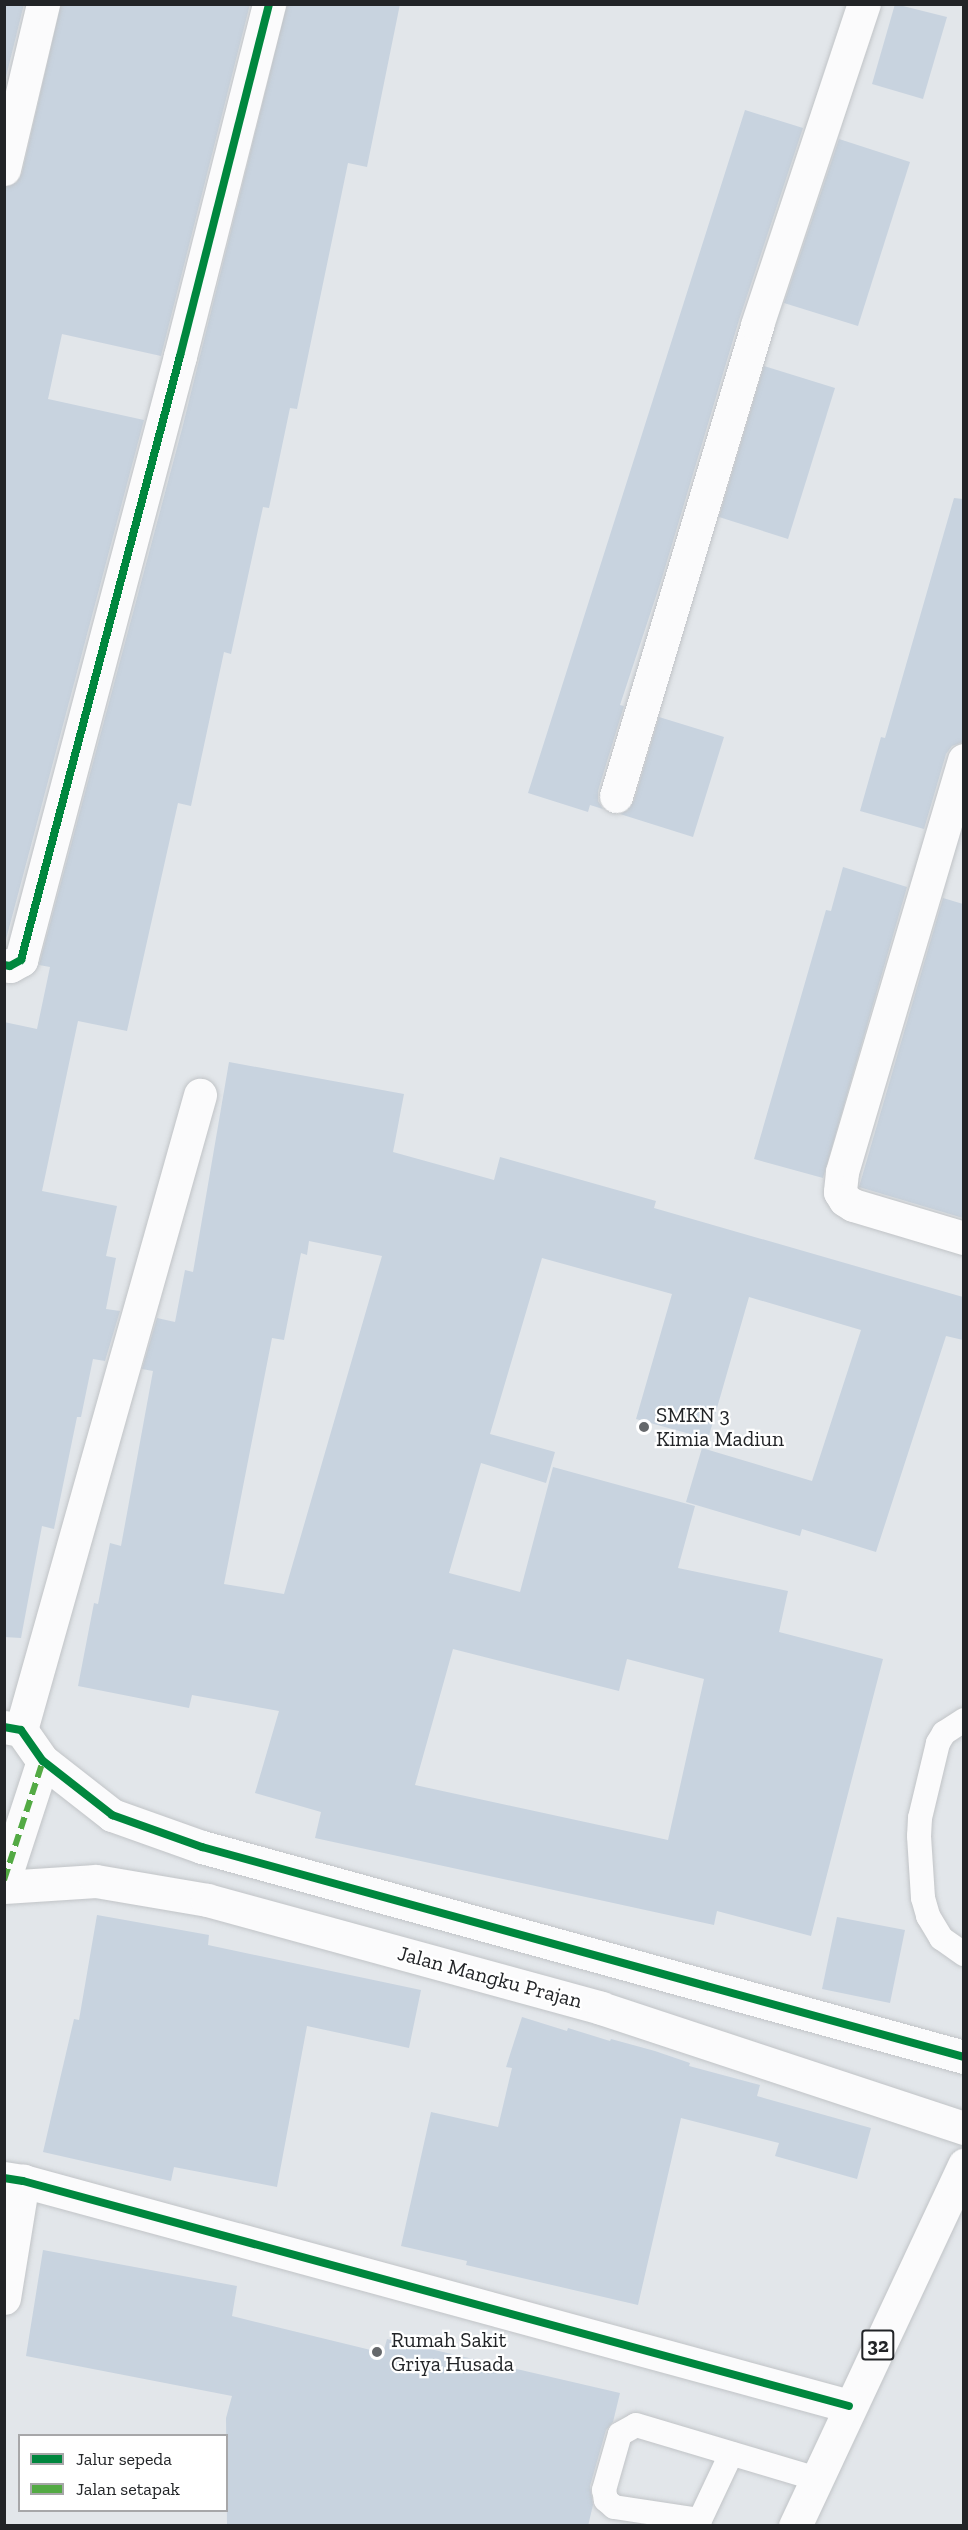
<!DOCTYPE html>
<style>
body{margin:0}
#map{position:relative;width:968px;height:2530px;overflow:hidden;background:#e2e6ea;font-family:"Zilla Slab",serif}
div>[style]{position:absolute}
.building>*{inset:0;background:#c8d3df}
.roads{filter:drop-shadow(0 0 2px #c1c4c7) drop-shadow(0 0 2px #c1c4c7)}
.lane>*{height:24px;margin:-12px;padding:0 12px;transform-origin:12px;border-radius:12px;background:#fbfbfc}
.street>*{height:33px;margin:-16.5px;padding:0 16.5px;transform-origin:16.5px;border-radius:16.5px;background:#fbfbfc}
.highway>*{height:33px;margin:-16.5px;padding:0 16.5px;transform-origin:16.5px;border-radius:16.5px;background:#fbfbfc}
.quiet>*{height:6px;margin-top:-3px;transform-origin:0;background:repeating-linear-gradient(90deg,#53aa44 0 12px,transparent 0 18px)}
.cycleway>*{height:8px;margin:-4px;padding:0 4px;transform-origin:4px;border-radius:4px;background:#00873e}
.dots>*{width:16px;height:16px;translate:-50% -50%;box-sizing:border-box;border:3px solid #fff;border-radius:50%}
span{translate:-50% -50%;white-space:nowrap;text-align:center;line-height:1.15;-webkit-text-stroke:4.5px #fff;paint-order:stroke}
.shield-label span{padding:2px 4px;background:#fff;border:2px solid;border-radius:4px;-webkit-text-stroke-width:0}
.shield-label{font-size:20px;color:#222427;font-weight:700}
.poi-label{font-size:21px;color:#222427}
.left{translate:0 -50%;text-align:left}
.street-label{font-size:21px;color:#222427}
.frame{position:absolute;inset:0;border:6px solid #222427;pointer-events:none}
.legend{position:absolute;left:18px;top:2434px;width:210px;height:78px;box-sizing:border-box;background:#fff;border:2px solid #a7a7a9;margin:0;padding:8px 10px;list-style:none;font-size:18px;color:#222427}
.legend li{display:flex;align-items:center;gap:12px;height:30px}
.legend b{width:30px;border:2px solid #a7a7a9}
</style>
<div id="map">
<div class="building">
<i style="clip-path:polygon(4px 4px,24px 4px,4px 85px)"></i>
<i style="clip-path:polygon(61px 4px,250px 4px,161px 356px,62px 334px,48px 399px,144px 420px,4px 947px,4px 187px,17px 182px,22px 173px)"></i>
<i style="clip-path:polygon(287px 4px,400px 4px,367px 167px,348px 163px,297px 409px,290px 408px,269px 508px,263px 507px,231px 654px,224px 652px,191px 806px,178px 803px,127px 1031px,78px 1021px,42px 1191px,117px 1206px,106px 1256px,116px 1258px,106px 1309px,120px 1311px,105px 1361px,93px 1359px,81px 1417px,77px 1417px,54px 1529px,42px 1526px,21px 1638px,4px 1637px,4px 1022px,37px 1029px,50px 967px,39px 965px,182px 429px)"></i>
<i style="clip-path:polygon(895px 4px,947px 17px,923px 99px,872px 84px)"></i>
<i style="clip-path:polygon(745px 110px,803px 128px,739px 320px,662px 578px,620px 705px,624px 706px,598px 791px,598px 801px,603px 809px,590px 805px,588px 812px,528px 793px)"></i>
<i style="clip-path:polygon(839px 139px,910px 162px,858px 326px,784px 303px)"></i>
<i style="clip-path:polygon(764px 366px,835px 388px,788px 539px,719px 517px)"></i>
<i style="clip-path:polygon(954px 498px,963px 499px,963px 742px,952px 746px,946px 754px,924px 829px,860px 811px,881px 737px,885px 738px)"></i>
<i style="clip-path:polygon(659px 717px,724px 737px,693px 837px,620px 814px,628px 810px,634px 801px)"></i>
<i style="clip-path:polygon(843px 867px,907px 887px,823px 1178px,754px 1159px,826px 910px,831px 911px)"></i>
<i style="clip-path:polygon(943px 898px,963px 904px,963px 1218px,859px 1187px)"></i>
<i style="clip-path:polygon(evenodd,229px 1062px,404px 1094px,393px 1152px,494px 1180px,500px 1157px,656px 1201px,654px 1208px,963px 1297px,963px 1340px,946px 1336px,876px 1552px,802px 1529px,800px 1536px,686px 1502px,702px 1448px,812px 1481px,861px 1330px,749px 1297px,708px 1439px,636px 1419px,672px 1294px,542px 1258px,490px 1434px,555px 1452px,546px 1483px,481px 1463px,449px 1573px,520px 1592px,553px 1467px,695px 1506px,678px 1568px,788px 1591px,779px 1632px,883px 1659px,811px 1936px,717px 1911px,714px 1925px,315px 1838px,321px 1812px,255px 1793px,279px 1711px,192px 1695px,189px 1708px,78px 1686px,94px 1603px,98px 1604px,110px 1543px,121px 1546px,153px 1371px,142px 1369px,157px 1318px,175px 1322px,185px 1270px,193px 1272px,229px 1062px,309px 1241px,382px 1256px,284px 1594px,224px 1584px,272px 1338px,284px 1340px,301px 1253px,307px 1255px,309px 1241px,229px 1062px,453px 1649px,619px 1691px,627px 1659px,704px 1679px,668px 1840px,415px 1785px,453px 1649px)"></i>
<i style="clip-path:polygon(97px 1915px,209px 1935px,208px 1945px,421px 1990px,409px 2048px,307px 2026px,277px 2187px,174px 2167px,171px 2181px,43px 2152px,74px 2019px,79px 2020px)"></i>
<i style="clip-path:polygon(837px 1917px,905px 1930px,890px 2003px,822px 1989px)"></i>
<i style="clip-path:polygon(522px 2017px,567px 2031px,568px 2028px,610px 2041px,611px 2039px,655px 2051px,690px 2063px,689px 2066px,760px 2085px,757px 2096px,871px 2128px,857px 2179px,775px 2156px,779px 2143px,681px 2118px,638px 2305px,466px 2265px,467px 2261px,401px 2246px,431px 2112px,498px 2127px,512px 2068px,506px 2067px)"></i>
<i style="clip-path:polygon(43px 2250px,237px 2286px,232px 2316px,383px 2353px,387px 2339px,620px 2393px,613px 2422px,606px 2430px,590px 2486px,593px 2505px,588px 2526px,227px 2526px,226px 2418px,232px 2396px,26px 2356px)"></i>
</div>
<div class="roads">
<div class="lane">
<i style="left:964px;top:1720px;width:24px;rotate:147deg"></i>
<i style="left:944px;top:1733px;width:12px;rotate:121deg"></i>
<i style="left:938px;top:1743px;width:77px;rotate:103.5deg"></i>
<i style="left:920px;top:1818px;width:18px;rotate:93deg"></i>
<i style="left:919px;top:1836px;width:62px;rotate:86.3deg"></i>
<i style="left:923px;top:1898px;width:19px;rotate:74deg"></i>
<i style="left:928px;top:1916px;width:26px;rotate:59deg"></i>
<i style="left:941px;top:1938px;width:28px;rotate:35deg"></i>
<i style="left:700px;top:2520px;width:87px;rotate:-171.4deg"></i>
<i style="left:614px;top:2507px;width:11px;rotate:-139deg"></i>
<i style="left:606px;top:2500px;width:10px;rotate:-101deg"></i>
<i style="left:604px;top:2490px;width:58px;rotate:-74.1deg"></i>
<i style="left:620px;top:2434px;width:18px;rotate:-29deg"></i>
<i style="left:636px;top:2425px;width:189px;rotate:16.6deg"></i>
<i style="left:697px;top:2526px;width:80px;rotate:-64.7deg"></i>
</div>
<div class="street">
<i style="left:4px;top:169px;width:170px;rotate:-76.7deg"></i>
<i style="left:964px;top:760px;width:430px;rotate:106.5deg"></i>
<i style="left:842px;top:1172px;width:20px;rotate:96deg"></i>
<i style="left:840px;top:1192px;width:9px;rotate:58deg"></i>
<i style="left:845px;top:1200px;width:9px;rotate:32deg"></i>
<i style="left:853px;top:1205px;width:116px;rotate:16.6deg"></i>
<i style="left:616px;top:796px;width:492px;rotate:-73.3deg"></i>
<i style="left:757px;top:325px;width:338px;rotate:-71.6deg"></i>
<i style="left:4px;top:965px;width:6px;rotate:9deg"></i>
<i style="left:10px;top:966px;width:13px;rotate:-29deg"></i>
<i style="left:21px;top:960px;width:625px;rotate:-75.25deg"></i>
<i style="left:180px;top:356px;width:363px;rotate:-75.8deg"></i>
<i style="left:4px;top:1727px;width:17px;rotate:10deg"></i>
<i style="left:21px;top:1730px;width:38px;rotate:55deg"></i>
<i style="left:43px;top:1761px;width:88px;rotate:38deg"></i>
<i style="left:112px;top:1815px;width:96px;rotate:19.6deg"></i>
<i style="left:202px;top:1847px;width:790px;rotate:15.41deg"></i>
<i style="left:21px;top:1730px;width:660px;rotate:-74.26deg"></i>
<i style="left:4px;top:1880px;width:125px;rotate:-71.9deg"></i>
<i style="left:4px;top:1887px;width:92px;rotate:-3.7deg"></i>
<i style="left:96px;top:1881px;width:113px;rotate:9.7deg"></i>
<i style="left:207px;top:1900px;width:409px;rotate:15.3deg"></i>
<i style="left:601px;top:2008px;width:382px;rotate:18.3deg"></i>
<i style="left:4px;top:2178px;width:19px;rotate:9deg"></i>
<i style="left:23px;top:2181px;width:856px;rotate:15.24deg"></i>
<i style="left:4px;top:2298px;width:119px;rotate:-80.8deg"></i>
</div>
<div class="highway">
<i style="left:795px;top:2526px;width:399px;rotate:-64.9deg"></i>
</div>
</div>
<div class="quiet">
<i style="left:4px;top:1880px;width:125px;rotate:-71.9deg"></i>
</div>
<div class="cycleway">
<i style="left:4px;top:965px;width:6px;rotate:9deg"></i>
<i style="left:10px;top:966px;width:13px;rotate:-29deg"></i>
<i style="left:21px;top:960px;width:625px;rotate:-75.25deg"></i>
<i style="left:180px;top:356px;width:363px;rotate:-75.8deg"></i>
<i style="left:4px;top:1727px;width:17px;rotate:10deg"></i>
<i style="left:21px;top:1730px;width:38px;rotate:55deg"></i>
<i style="left:43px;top:1761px;width:88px;rotate:38deg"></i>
<i style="left:112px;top:1815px;width:96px;rotate:19.6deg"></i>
<i style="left:202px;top:1847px;width:790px;rotate:15.41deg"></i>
<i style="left:4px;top:2178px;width:19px;rotate:9deg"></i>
<i style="left:23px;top:2181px;width:856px;rotate:15.24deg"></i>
</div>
<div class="dots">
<i style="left:644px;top:1427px;background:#65686b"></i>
<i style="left:377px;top:2352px;background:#65686b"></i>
</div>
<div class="shield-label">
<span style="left:878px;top:2345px">32</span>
</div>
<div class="poi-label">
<span class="left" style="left:656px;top:1427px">SMKN 3<br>Kimia Madiun</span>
<span class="left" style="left:391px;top:2352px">Rumah Sakit<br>Griya Husada</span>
</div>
<div class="street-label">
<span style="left:490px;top:1977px;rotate:15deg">Jalan Mangku Prajan</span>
</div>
<div class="frame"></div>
<ul class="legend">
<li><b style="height:8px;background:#00873e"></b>Jalur sepeda</li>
<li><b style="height:8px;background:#53aa44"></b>Jalan setapak</li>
</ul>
</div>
